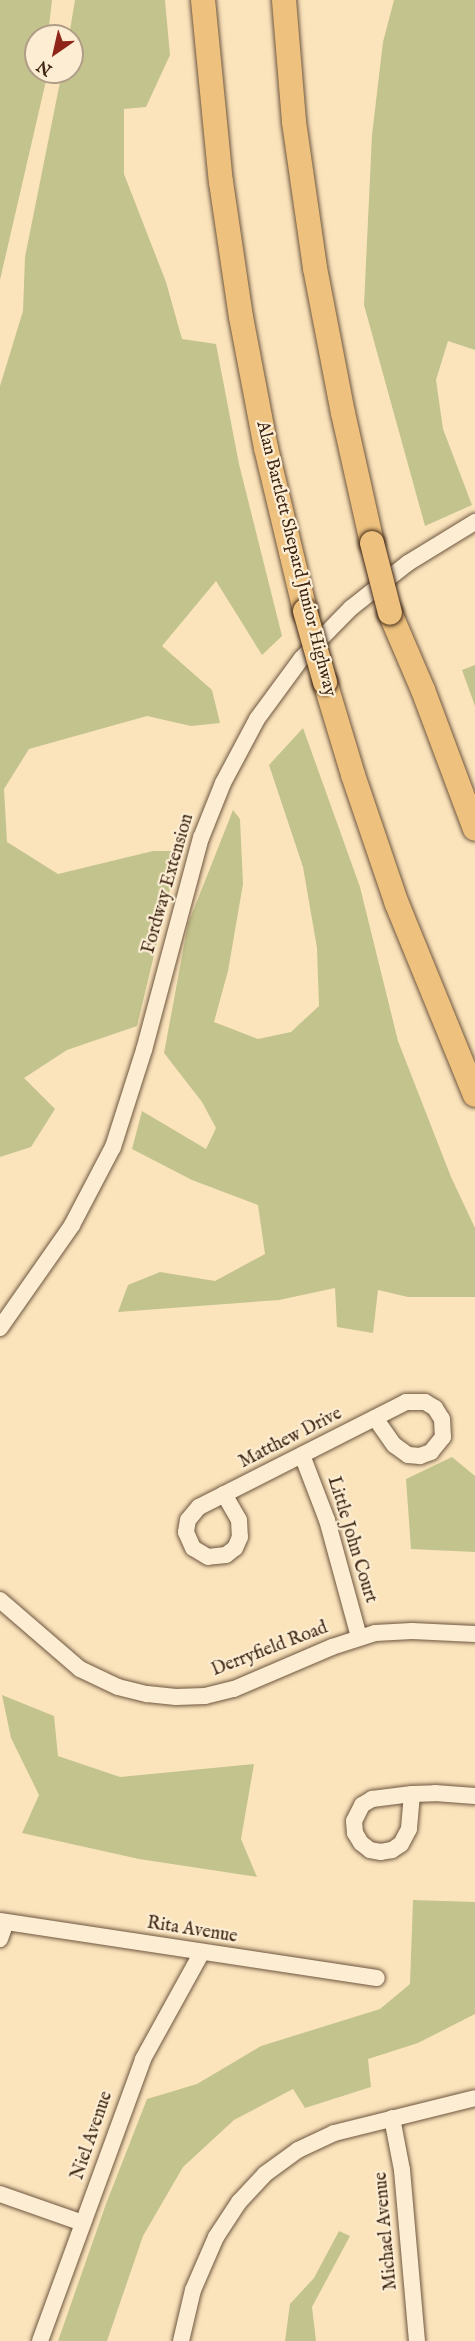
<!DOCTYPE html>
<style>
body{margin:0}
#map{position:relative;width:475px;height:2341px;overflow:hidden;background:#fbe4bc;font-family:"IM FELL English",serif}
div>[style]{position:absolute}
.green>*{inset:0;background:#c3c38d}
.roads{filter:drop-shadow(0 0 2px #6e563f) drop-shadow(0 0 2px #6e563f)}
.minor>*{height:16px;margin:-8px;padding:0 8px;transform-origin:8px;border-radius:8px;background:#fcedd3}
.highway>*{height:24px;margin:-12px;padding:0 12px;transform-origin:12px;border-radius:12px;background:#eec27e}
.bridges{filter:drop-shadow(0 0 2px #3f2615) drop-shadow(0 0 2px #3f2615)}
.highway-bridge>*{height:24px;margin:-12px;padding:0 12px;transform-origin:12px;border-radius:12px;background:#eec27e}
span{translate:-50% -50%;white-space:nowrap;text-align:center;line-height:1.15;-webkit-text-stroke:4.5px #fcedd3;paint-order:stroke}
.street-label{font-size:18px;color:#3f2615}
.north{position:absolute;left:24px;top:24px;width:60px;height:60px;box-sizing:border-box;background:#fcedd3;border:2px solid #b09d87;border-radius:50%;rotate:214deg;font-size:16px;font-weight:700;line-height:24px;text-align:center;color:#3f2615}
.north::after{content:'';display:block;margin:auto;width:21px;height:27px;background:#8f2418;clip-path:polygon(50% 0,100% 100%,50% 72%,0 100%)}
</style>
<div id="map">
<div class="green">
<i style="clip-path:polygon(0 0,52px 0,49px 26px,55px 33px,54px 36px,36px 36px,36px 72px,48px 72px,0 280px)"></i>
<i style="clip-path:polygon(75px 0,165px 0,170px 55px,146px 107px,124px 109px,124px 174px,166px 282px,182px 339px,216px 344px,239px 464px,282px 636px,262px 655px,216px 581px,162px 646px,212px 690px,220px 723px,191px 726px,147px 716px,29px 749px,4px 789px,7px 842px,58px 874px,153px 851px,179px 851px,137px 1026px,67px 1050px,24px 1078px,55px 1109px,31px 1147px,0 1157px,0 386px,23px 311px,25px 257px,62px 72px,72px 72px,72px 36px,69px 36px)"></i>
<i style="clip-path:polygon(394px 0,475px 0,475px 350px,448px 341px,436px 380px,443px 429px,472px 505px,425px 526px,364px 305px,372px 135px,383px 42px)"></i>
<i style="clip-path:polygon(475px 665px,475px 706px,462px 670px)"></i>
<i style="clip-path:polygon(303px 728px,360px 887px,398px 1041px,451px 1177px,475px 1228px,475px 1297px,408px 1297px,378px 1290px,373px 1333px,337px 1327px,335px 1288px,279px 1300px,118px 1312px,128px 1285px,160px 1272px,215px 1281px,265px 1254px,258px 1205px,192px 1180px,132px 1149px,142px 1111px,206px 1149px,216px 1128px,202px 1102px,164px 1053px,188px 924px,233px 810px,240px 819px,243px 884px,228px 971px,214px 1022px,258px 1039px,291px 1032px,319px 1006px,317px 948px,303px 867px,269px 765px)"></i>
<i style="clip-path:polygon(452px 1457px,475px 1476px,475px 1552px,411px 1549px,406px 1479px)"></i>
<i style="clip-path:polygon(2px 1695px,54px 1716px,58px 1756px,120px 1777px,254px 1764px,241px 1839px,257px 1877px,139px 1859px,22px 1833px,39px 1795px,11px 1738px)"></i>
<i style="clip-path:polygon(413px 1900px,475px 1902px,475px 2014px,418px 2043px,368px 2059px,371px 2087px,305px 2108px,293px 2089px,234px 2120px,183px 2167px,143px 2236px,107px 2341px,58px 2341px,106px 2204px,147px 2099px,197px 2084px,261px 2046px,380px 2009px,410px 1984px)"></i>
<i style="clip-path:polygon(339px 2231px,350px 2236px,312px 2307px,316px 2341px,285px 2341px,290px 2304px,314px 2278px)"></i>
</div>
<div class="roads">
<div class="minor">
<i style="left:0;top:1328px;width:126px;rotate:-55deg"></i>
<i style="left:72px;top:1225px;width:88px;rotate:-62.3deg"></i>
<i style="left:113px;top:1147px;width:102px;rotate:-72.3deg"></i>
<i style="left:144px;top:1050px;width:220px;rotate:-75deg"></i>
<i style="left:201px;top:838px;width:59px;rotate:-68.2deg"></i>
<i style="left:223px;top:783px;width:72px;rotate:-62deg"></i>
<i style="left:257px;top:719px;width:74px;rotate:-53.7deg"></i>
<i style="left:301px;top:659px;width:71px;rotate:-45.6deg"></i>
<i style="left:351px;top:608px;width:73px;rotate:-38.3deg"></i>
<i style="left:408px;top:563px;width:79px;rotate:-31.5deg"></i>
<i style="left:302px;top:1455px;width:70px;rotate:69deg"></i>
<i style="left:327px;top:1520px;width:121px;rotate:74.7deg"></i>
<i style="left:224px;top:1494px;width:30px;rotate:60deg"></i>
<i style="left:239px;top:1520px;width:17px;rotate:87deg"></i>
<i style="left:240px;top:1537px;width:12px;rotate:114deg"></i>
<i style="left:235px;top:1548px;width:11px;rotate:142deg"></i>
<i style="left:226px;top:1555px;width:18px;rotate:174deg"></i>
<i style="left:208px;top:1557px;width:17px;rotate:-149deg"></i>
<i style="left:193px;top:1548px;width:17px;rotate:-114deg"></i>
<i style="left:186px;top:1532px;width:12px;rotate:-81deg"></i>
<i style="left:188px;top:1520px;width:17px;rotate:-50deg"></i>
<i style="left:199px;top:1507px;width:232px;rotate:-26.9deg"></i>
<i style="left:406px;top:1402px;width:19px"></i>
<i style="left:425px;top:1402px;width:12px;rotate:31deg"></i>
<i style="left:435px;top:1408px;width:13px;rotate:58deg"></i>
<i style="left:442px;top:1419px;width:18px;rotate:87deg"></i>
<i style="left:443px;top:1437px;width:19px;rotate:129deg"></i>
<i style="left:431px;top:1452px;width:12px;rotate:160deg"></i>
<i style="left:420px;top:1456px;width:12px;rotate:-175deg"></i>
<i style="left:408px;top:1455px;width:17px;rotate:-144deg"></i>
<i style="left:394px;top:1445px;width:33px;rotate:-125deg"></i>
<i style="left:0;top:1600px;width:106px;rotate:40.8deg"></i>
<i style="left:80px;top:1669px;width:42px;rotate:25.3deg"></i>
<i style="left:118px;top:1687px;width:30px;rotate:14deg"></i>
<i style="left:147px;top:1694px;width:29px;rotate:6deg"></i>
<i style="left:176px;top:1697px;width:29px;rotate:-2deg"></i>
<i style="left:205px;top:1696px;width:30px;rotate:-14deg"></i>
<i style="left:234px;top:1689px;width:107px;rotate:-23.2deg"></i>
<i style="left:332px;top:1647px;width:45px;rotate:-18deg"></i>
<i style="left:375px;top:1633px;width:37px;rotate:-3deg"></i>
<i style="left:412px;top:1631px;width:63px;rotate:2.7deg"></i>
<i style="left:412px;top:1794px;width:35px;rotate:95deg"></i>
<i style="left:409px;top:1829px;width:17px;rotate:118deg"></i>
<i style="left:401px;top:1844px;width:11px;rotate:146deg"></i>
<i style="left:392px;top:1850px;width:11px;rotate:170deg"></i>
<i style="left:381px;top:1852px;width:11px;rotate:-170deg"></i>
<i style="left:370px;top:1850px;width:11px;rotate:-142deg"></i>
<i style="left:361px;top:1843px;width:12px;rotate:-121deg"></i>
<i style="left:355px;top:1833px;width:12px;rotate:-95deg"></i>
<i style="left:354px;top:1821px;width:18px;rotate:-63deg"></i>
<i style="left:362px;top:1805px;width:12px;rotate:-31deg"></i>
<i style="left:372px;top:1799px;width:40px;rotate:-7.1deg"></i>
<i style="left:412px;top:1794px;width:23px;rotate:-2deg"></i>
<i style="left:435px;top:1793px;width:40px;rotate:4.3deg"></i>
<i style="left:0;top:1921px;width:381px;rotate:8.6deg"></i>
<i style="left:0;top:1939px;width:18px;rotate:-71deg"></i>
<i style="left:392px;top:2118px;width:53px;rotate:79.1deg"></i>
<i style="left:402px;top:2170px;width:172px;rotate:85deg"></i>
<i style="left:0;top:2194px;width:88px;rotate:19.3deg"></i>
<i style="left:40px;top:2341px;width:300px;rotate:-69.9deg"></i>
<i style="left:143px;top:2059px;width:122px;rotate:-61.1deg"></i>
<i style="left:181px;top:2341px;width:52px;rotate:-76.8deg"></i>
<i style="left:193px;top:2290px;width:58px;rotate:-66.5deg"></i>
<i style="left:216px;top:2237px;width:42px;rotate:-56.7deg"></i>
<i style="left:239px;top:2202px;width:38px;rotate:-47deg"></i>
<i style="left:265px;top:2174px;width:41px;rotate:-36deg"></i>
<i style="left:298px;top:2150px;width:40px;rotate:-25deg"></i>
<i style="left:334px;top:2133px;width:145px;rotate:-13.9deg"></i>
</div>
<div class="highway">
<i style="left:203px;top:0;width:183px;rotate:84.4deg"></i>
<i style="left:221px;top:182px;width:136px;rotate:81.6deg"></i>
<i style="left:241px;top:317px;width:133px;rotate:79.2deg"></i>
<i style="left:266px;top:448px;width:168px;rotate:76.5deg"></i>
<i style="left:284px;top:0;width:122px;rotate:85.3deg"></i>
<i style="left:294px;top:122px;width:148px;rotate:81.8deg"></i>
<i style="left:315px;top:268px;width:148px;rotate:79.1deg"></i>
<i style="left:343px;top:413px;width:133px;rotate:77.4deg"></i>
<i style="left:390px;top:613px;width:84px;rotate:66.8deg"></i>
<i style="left:423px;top:690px;width:148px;rotate:69.5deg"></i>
<i style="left:325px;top:682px;width:97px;rotate:73.2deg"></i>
<i style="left:353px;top:775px;width:136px;rotate:71.2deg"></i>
<i style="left:397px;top:904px;width:206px;rotate:67.8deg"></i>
</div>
</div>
<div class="bridges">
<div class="highway-bridge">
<i style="left:372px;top:543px;width:72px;rotate:75.6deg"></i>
<i style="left:305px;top:611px;width:74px;rotate:74.3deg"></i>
</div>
</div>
<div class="street-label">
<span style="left:295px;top:559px;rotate:76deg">Alan Bartlett Shepard Junior Highway</span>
<span style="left:169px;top:884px;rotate:-74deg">Fordway Extension</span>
<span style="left:291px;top:1439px;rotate:-27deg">Matthew Drive</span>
<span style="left:351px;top:1540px;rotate:73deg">Little John Court</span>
<span style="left:270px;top:1650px;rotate:-21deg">Derryfield Road</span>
<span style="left:192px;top:1931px;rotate:9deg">Rita Avenue</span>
<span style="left:93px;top:2136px;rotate:-71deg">Niel Avenue</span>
<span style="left:387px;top:2231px;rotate:-95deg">Michael Avenue</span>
</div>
<div class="north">N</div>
</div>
